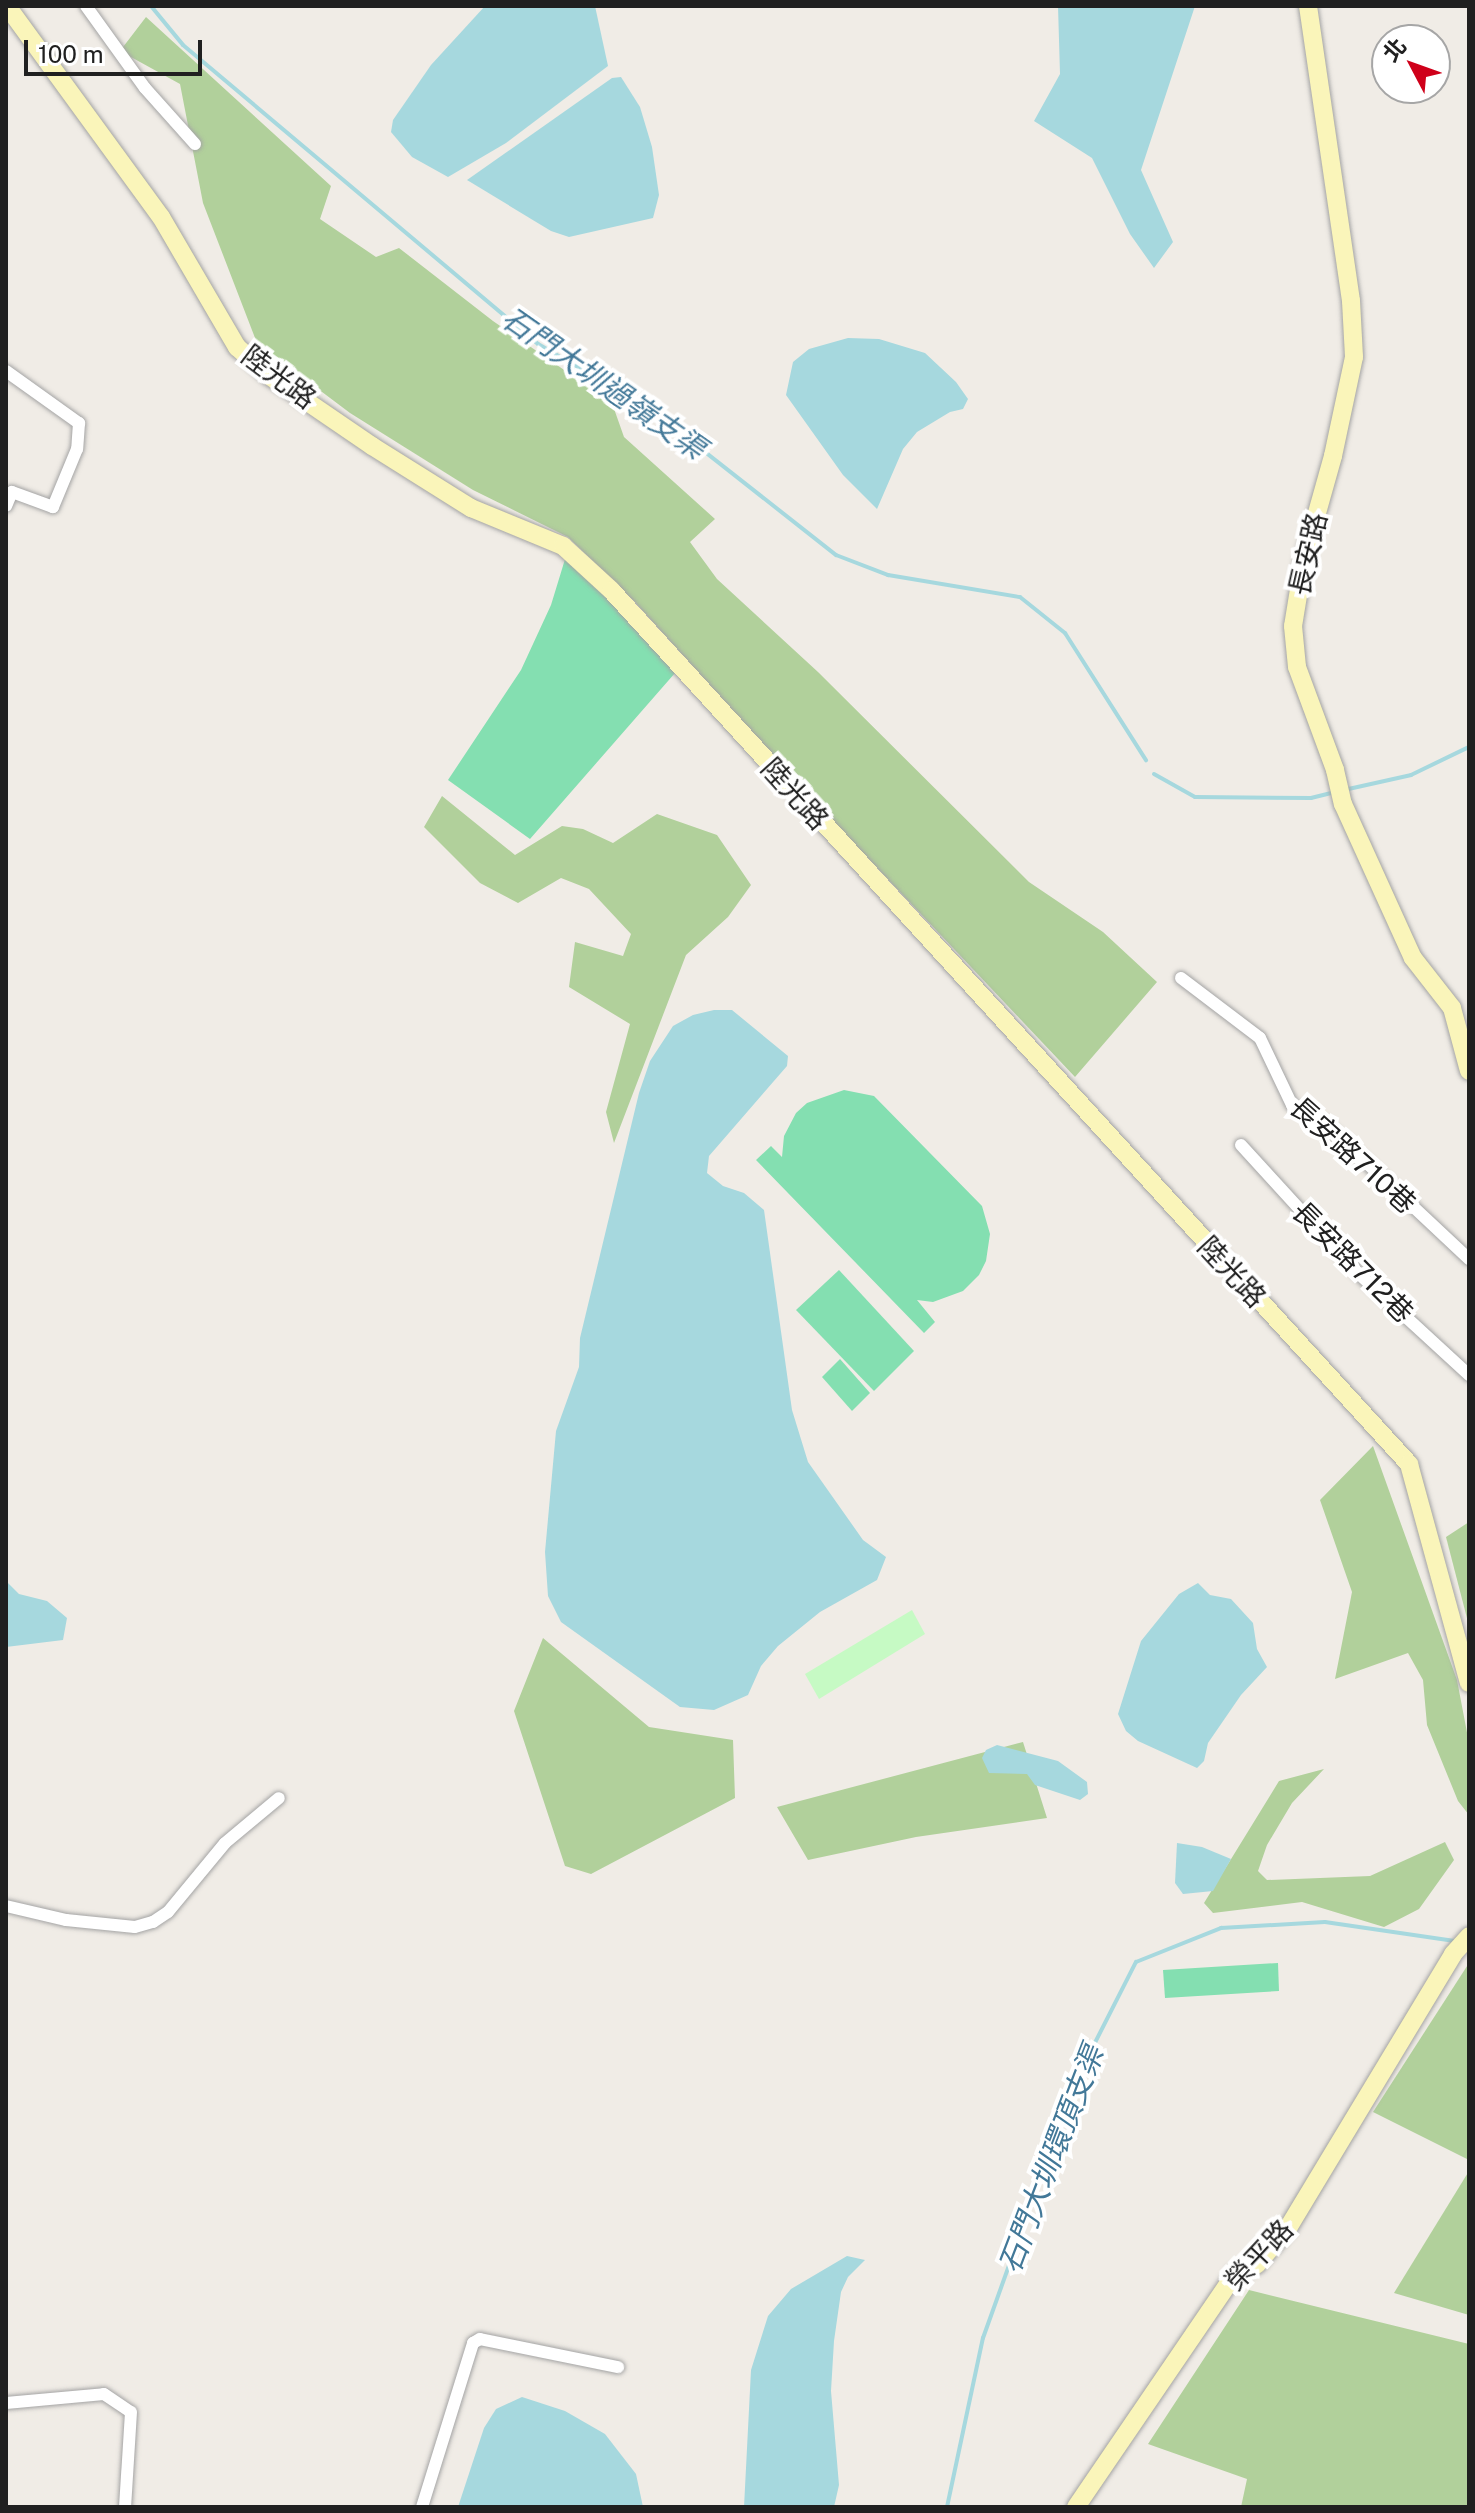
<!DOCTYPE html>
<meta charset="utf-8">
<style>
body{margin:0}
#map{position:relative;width:1475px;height:2513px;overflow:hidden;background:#f0ece6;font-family:"Public Sans","Noto Sans TC",sans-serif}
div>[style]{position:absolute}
.forest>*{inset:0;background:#b1d09b}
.park>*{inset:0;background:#c6fac4}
.pitch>*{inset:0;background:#84dfb1}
.water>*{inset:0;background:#a6d8de}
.stream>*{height:4px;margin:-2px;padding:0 2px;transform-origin:2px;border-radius:2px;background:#a6d8de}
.roads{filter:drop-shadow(0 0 2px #a4a4a4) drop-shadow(0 0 2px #a4a4a4)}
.street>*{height:12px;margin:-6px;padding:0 6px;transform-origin:6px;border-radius:6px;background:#fff}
.secondary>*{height:18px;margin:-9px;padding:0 9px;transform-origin:9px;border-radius:9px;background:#faf5ba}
span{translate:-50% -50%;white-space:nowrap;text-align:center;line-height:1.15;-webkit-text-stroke:8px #fff;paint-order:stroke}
.street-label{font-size:28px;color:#202020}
.water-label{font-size:30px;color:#427898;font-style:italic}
.frame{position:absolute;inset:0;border:8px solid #202020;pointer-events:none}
.north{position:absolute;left:1371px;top:24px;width:80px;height:80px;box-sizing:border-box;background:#fff;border:2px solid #a6a6a6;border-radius:50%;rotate:311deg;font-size:22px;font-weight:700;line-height:32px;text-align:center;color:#202020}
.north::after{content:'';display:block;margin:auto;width:28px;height:36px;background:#cf001a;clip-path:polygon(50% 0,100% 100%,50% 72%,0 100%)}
.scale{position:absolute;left:24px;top:40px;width:178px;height:36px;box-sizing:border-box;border:4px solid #202020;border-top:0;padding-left:10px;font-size:24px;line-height:28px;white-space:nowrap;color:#202020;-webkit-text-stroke:6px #fff;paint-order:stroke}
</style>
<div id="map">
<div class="forest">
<i style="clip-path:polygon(146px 17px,331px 186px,320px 219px,376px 257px,399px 248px,493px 321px,612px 403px,624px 437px,715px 519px,690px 542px,717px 579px,818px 672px,1029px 882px,1103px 932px,1157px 982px,1075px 1077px,814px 801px,635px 602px,568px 537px,473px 490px,350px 413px,257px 343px,203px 203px,180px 84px,120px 51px)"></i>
<i style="clip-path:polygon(442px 796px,515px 855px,562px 826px,583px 829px,613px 843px,657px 814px,717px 835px,751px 885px,728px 917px,686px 955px,614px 1143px,606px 1112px,630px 1024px,569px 987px,575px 942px,623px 956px,631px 934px,589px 889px,561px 878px,518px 903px,480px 883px,424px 827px)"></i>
<i style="clip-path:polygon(1373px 1446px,1457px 1680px,1469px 1743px,1469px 1815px,1458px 1801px,1427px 1725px,1423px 1680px,1408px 1653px,1335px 1679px,1352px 1592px,1320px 1500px)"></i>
<i style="clip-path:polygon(1469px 1522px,1469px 1626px,1446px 1537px)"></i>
<i style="clip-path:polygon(543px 1638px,649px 1727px,733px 1740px,735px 1798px,591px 1874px,565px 1866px,514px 1711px)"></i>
<i style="clip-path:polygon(1023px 1742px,1047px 1818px,916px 1837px,808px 1860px,777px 1807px)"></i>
<i style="clip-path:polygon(1324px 1769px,1292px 1803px,1267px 1845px,1258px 1871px,1267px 1880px,1370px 1876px,1445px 1842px,1454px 1860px,1419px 1909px,1384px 1927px,1302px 1902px,1213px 1913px,1204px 1903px,1279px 1781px)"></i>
<i style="clip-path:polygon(1469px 1963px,1469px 2160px,1373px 2112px)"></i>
<i style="clip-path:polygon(1469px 2171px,1469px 2315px,1394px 2293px)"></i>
<i style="clip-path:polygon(1249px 2290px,1469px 2344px,1469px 2507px,1241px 2507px,1247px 2479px,1148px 2444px)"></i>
</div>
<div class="park">
<i style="clip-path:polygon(912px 1610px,925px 1634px,819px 1699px,805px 1674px)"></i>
</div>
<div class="pitch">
<i style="clip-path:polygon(566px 556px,605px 593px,675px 673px,530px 839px,448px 780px,521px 670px,551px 605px)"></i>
<i style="clip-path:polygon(844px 1090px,874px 1096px,982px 1206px,990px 1234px,986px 1261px,979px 1275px,963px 1291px,933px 1302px,917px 1300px,935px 1322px,924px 1333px,756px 1160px,771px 1146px,782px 1157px,784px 1136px,796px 1113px,807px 1103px)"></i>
<i style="clip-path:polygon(839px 1270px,914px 1351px,874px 1391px,796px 1310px)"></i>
<i style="clip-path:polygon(840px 1359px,870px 1393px,852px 1411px,822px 1377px)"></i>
<i style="clip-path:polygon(1278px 1963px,1279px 1991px,1165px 1998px,1163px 1970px)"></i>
</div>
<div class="water">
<i style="clip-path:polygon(485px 6px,595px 6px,608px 66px,506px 143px,448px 177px,412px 157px,391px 132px,393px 120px,431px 65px)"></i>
<i style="clip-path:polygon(1058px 6px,1195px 6px,1141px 170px,1173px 242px,1154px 268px,1130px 234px,1092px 158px,1034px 121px,1060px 74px)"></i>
<i style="clip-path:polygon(621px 77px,640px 107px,652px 147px,659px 195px,653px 218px,569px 237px,551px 231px,467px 180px,612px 78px)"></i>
<i style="clip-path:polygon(848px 338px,879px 339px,925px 353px,956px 382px,968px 399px,963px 409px,950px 412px,917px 432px,903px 449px,877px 509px,843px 475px,786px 395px,793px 362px,809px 349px)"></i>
<i style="clip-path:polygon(714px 1010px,732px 1010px,788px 1056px,787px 1066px,709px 1156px,707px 1173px,723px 1186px,744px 1193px,764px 1210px,792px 1410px,808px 1462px,863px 1540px,886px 1557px,877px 1580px,820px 1612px,778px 1646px,761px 1666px,748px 1695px,714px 1710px,680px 1707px,561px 1622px,548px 1596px,545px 1552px,556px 1431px,579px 1367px,580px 1338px,639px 1093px,650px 1061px,673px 1026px,693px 1015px)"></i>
<i style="clip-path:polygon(6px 1581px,19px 1594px,47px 1601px,67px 1618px,63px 1640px,6px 1647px)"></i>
<i style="clip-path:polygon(1198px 1583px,1210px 1595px,1231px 1599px,1253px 1623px,1257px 1649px,1267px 1667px,1241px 1695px,1208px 1743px,1204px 1761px,1197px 1768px,1138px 1741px,1126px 1731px,1118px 1714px,1141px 1641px,1179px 1594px)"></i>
<i style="clip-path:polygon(997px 1745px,1058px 1761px,1087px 1782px,1088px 1794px,1080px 1800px,1035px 1785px,1027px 1774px,989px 1773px,982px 1758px,986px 1750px)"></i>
<i style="clip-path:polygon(1177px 1843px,1202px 1847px,1231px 1859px,1213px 1891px,1183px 1894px,1175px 1883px)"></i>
<i style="clip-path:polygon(847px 2256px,865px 2260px,848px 2277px,841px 2292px,834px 2341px,831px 2391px,839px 2485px,834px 2507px,744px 2507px,751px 2370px,768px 2316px,791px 2289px)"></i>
<i style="clip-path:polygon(522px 2397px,565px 2411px,605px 2434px,636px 2474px,643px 2507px,458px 2507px,484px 2428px,496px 2409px)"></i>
</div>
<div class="stream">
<i style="left:151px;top:6px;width:50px;rotate:50.6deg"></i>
<i style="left:183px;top:45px;width:464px;rotate:40.1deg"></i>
<i style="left:538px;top:344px;width:133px;rotate:30.2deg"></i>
<i style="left:653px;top:411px;width:233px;rotate:38.2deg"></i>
<i style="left:836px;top:555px;width:56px;rotate:21deg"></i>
<i style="left:888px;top:575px;width:134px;rotate:9.5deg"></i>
<i style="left:1020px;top:597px;width:58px;rotate:38.7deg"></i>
<i style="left:1065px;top:633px;width:151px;rotate:57.5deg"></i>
<i style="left:1154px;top:774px;width:47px;rotate:29.3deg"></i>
<i style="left:1195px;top:797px;width:116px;rotate:0.5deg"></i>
<i style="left:1311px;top:798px;width:25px;rotate:-14deg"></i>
<i style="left:1344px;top:790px;width:69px;rotate:-12.6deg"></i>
<i style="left:1411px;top:775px;width:64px;rotate:-25.8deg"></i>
<i style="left:947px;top:2507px;width:173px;rotate:-78deg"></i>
<i style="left:983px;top:2338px;width:270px;rotate:-70.3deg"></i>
<i style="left:1074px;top:2084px;width:137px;rotate:-63.1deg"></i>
<i style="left:1136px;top:1962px;width:92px;rotate:-21.8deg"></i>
<i style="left:1221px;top:1928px;width:104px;rotate:-3.3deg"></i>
<i style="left:1325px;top:1922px;width:131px;rotate:8.3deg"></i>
</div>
<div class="roads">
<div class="street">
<i style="left:86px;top:6px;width:101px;rotate:54.3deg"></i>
<i style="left:145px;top:88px;width:75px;rotate:48.2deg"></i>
<i style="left:6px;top:371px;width:90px;rotate:35.5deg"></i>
<i style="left:79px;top:423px;width:26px;rotate:94deg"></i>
<i style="left:77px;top:449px;width:63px;rotate:112.5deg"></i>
<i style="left:53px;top:507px;width:44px;rotate:-159.9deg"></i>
<i style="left:12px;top:492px;width:15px;rotate:113deg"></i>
<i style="left:1181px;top:978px;width:99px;rotate:37.2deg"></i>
<i style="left:1260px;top:1038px;width:74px;rotate:64.5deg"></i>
<i style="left:1292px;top:1105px;width:37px;rotate:29deg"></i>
<i style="left:1324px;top:1123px;width:199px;rotate:43.2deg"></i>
<i style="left:1241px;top:1145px;width:173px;rotate:47.6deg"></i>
<i style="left:1358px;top:1273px;width:151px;rotate:42.6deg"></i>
<i style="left:6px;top:1906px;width:62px;rotate:13.1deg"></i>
<i style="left:66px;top:1920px;width:69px;rotate:5.8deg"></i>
<i style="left:135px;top:1927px;width:19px;rotate:-16deg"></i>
<i style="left:153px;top:1922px;width:18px;rotate:-34deg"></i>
<i style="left:168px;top:1912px;width:89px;rotate:-50.4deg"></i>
<i style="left:225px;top:1843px;width:70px;rotate:-39.8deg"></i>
<i style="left:6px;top:2403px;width:98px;rotate:-5.2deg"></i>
<i style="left:104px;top:2394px;width:32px;rotate:34deg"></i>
<i style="left:131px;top:2412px;width:95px;rotate:93.6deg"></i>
<i style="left:422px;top:2507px;width:172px;rotate:-72.7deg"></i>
<i style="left:473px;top:2343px;width:8px;rotate:-30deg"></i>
<i style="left:480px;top:2339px;width:141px;rotate:11.5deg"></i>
</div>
<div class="secondary">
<i style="left:7px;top:6px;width:261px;rotate:53.9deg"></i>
<i style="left:161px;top:217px;width:151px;rotate:59.7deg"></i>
<i style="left:237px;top:347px;width:42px;rotate:42.1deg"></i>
<i style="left:268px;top:375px;width:126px;rotate:34.3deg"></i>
<i style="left:372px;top:446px;width:117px;rotate:32.1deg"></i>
<i style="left:471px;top:508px;width:100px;rotate:22.4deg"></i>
<i style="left:563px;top:546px;width:65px;rotate:42.5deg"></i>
<i style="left:611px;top:590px;width:1184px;rotate:47.6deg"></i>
<i style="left:1409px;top:1464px;width:227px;rotate:74.7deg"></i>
<i style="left:1308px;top:6px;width:298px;rotate:81.7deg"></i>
<i style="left:1351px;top:301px;width:56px;rotate:86.9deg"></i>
<i style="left:1354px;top:357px;width:101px;rotate:102deg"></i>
<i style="left:1333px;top:456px;width:107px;rotate:105.7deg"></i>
<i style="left:1304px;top:559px;width:68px;rotate:99.3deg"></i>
<i style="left:1293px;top:626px;width:41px;rotate:84.4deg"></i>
<i style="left:1297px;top:667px;width:110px;rotate:69.7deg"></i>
<i style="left:1335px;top:770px;width:35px;rotate:77deg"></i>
<i style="left:1343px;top:804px;width:169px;rotate:65.6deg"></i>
<i style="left:1413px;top:958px;width:63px;rotate:52deg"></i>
<i style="left:1452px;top:1008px;width:65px;rotate:74.9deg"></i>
<i style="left:1076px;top:2507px;width:282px;rotate:-55.7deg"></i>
<i style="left:1235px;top:2274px;width:24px;rotate:-24deg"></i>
<i style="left:1257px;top:2264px;width:48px;rotate:-49.3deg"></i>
<i style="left:1288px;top:2228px;width:320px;rotate:-58.9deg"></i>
<i style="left:1453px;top:1954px;width:24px;rotate:-48deg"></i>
</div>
</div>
<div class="street-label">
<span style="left:279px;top:377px;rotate:37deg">陸光路</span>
<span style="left:1308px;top:554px;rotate:-77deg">長安路</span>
<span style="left:795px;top:794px;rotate:48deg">陸光路</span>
<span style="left:1353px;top:1155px;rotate:42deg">長安路710巷</span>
<span style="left:1353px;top:1262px;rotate:45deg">長安路712巷</span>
<span style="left:1232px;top:1272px;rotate:47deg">陸光路</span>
<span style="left:1259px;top:2255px;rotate:-47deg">榮平路</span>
</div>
<div class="water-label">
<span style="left:604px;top:383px;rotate:35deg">石門大圳過嶺支渠</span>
<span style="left:1051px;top:2159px;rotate:-69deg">石門大圳環頂支渠</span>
</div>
<div class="frame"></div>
<div class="north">北</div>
<div class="scale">100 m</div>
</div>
